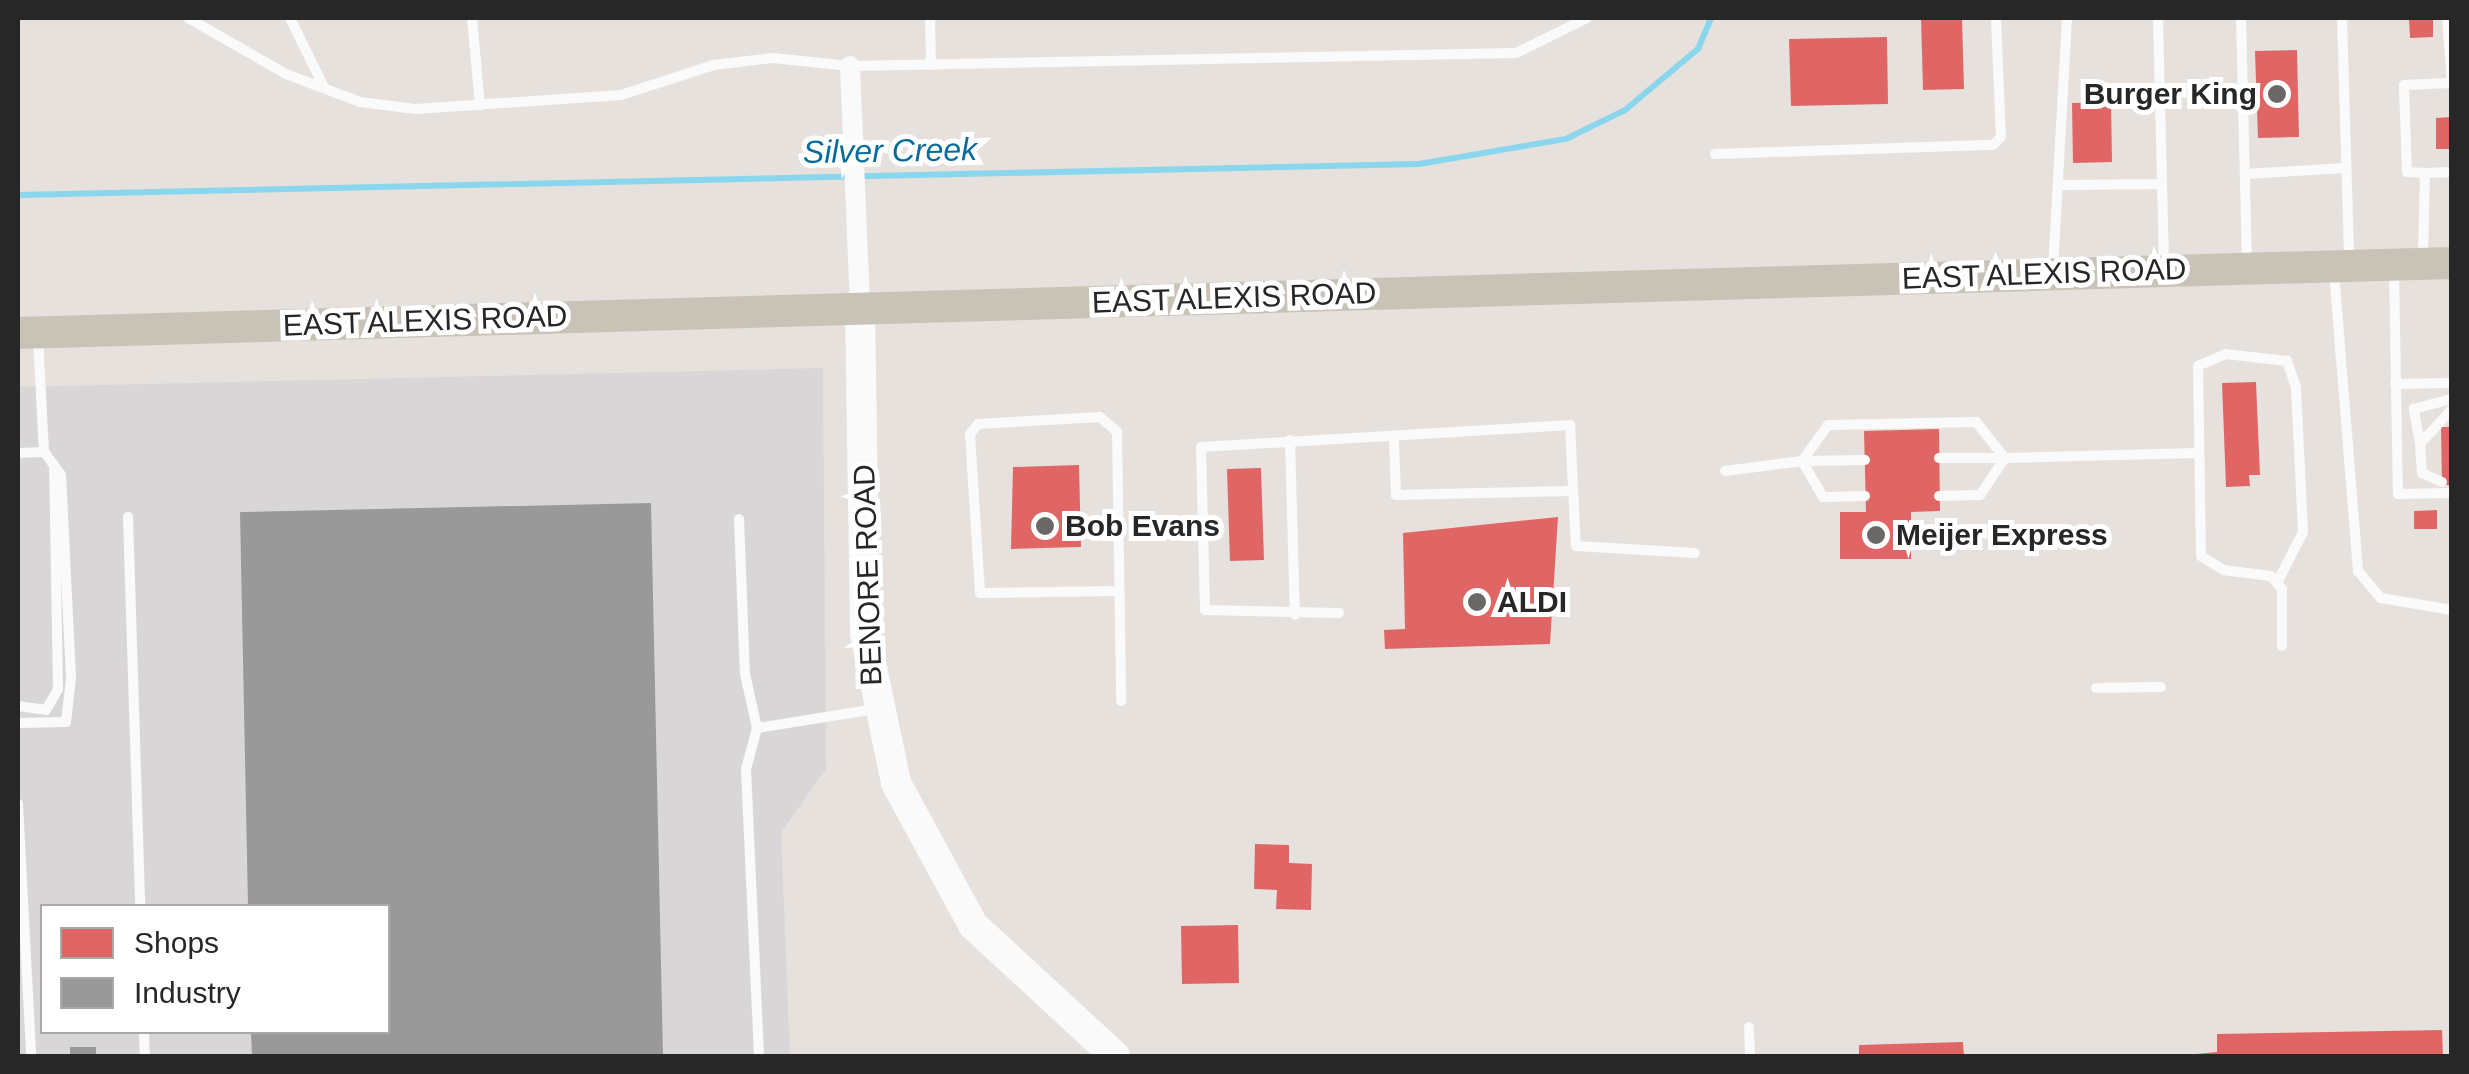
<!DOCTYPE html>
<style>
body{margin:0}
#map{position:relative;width:2469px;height:1074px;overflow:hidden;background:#e6e1dc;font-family:Helvetica,sans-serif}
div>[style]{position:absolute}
.industrial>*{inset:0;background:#d9d6d8}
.shops>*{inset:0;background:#e06666}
.industry>*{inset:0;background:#999}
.stream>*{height:6px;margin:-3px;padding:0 3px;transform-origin:3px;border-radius:3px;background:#8ad6ed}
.lane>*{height:10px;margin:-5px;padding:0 5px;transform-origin:5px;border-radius:5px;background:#fbfafa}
.street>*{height:20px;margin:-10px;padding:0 10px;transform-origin:10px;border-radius:10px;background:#fbfafa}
.secondary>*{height:30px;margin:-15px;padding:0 15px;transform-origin:15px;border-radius:15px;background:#fbfafa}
.primary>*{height:32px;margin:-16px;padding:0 16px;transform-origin:16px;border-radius:16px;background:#c9c3b7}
.dots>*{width:28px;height:28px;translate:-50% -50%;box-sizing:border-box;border:5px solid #fff;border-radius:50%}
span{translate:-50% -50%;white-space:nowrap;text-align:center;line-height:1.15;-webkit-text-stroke:10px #fff;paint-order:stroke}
.poi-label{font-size:30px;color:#272727;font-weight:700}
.right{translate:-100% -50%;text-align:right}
.left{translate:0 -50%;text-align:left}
.street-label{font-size:30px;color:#272727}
.water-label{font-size:32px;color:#076c9b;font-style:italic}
.frame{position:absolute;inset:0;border:20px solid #272727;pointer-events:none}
.legend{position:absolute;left:40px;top:904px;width:350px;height:130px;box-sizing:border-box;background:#fff;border:2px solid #a9a9a9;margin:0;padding:12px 18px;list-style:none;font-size:30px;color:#272727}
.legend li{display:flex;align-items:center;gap:20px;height:50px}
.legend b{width:50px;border:2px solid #a9a9a9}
</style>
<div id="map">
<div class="industrial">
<i style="clip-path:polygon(evenodd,823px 368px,826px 769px,781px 832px,790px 1056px,18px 1056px,18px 387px,823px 368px,42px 906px,388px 906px,388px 1032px,42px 1032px,42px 906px)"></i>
</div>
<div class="shops">
<i style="clip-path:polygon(1921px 18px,1962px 18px,1964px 89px,1923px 90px)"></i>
<i style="clip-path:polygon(2409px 18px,2433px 18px,2433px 37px,2410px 38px)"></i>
<i style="clip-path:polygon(1887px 37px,1888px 104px,1791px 106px,1789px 39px)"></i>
<i style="clip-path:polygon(2297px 50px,2299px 137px,2258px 138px,2255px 51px)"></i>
<i style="clip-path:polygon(2111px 102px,2112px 162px,2073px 163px,2072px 103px)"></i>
<i style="clip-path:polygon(2452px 117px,2452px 149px,2436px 149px,2436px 118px)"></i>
<i style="clip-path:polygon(2256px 382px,2260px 475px,2249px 475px,2250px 486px,2226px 487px,2222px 383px)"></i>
<i style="clip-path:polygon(2441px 427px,2452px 427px,2452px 485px,2442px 485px)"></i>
<i style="clip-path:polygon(1939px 429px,1940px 511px,1911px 512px,1911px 559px,1840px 559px,1840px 512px,1866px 512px,1864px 431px)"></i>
<i style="clip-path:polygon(1079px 465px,1081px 547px,1011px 549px,1013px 467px)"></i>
<i style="clip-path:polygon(1261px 468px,1264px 560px,1230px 561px,1227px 469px)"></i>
<i style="clip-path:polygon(2437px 510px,2437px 529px,2414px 529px,2414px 511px)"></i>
<i style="clip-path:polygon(1558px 517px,1550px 644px,1385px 649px,1384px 630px,1405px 629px,1403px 533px)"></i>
<i style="clip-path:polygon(1255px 844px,1289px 845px,1289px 863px,1312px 864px,1311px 910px,1276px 909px,1277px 890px,1254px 889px)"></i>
<i style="clip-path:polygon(1238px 925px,1239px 983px,1182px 984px,1181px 926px)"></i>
<i style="clip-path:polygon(2442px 1030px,2443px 1056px,2175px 1056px,2217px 1052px,2217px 1034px)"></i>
<i style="clip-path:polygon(1963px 1042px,1964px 1056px,1859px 1056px,1859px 1045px)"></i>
</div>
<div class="industry">
<i style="clip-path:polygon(651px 503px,663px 1056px,252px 1056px,251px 1032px,388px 1032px,388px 906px,248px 906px,240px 512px)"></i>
<i style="clip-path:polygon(70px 1047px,96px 1047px,96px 1056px,70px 1056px)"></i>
</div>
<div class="stream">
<i style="left:18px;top:195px;width:1401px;rotate:-1.27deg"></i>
<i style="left:1419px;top:164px;width:149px;rotate:-9.7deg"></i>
<i style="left:1566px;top:139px;width:66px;rotate:-26.2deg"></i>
<i style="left:1625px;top:110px;width:95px;rotate:-39.9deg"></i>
<i style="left:1698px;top:49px;width:34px;rotate:-67deg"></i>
</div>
<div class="lane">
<i style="left:188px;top:18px;width:113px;rotate:29.7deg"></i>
<i style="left:286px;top:74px;width:79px;rotate:20.7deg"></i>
<i style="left:360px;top:102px;width:56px;rotate:7.1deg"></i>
<i style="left:416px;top:109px;width:205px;rotate:-3.9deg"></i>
<i style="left:621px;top:95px;width:98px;rotate:-17.9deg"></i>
<i style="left:714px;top:65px;width:59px;rotate:-6.8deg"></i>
<i style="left:773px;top:58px;width:77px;rotate:5.9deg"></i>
<i style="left:850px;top:66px;width:666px;rotate:-1.12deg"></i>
<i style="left:1516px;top:53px;width:79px;rotate:-26.2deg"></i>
<i style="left:290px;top:18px;width:77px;rotate:63.8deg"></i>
<i style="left:472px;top:18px;width:88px;rotate:84.8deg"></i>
<i style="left:930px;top:18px;width:47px;rotate:88.8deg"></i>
<i style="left:2158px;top:18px;width:247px;rotate:88.6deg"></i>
<i style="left:2241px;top:18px;width:248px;rotate:88.6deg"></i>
<i style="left:2342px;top:18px;width:242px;rotate:88.3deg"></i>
<i style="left:2447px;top:18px;width:65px;rotate:85.6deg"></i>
<i style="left:1715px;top:154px;width:278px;rotate:-1.9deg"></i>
<i style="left:1993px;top:145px;width:11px;rotate:-45deg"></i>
<i style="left:2001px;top:137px;width:119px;rotate:-92.4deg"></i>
<i style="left:2425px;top:173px;width:18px;rotate:-177deg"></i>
<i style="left:2407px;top:172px;width:87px;rotate:-92deg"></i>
<i style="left:2404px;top:85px;width:46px;rotate:-2.5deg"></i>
<i style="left:2245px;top:174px;width:100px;rotate:-3.4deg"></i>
<i style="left:2063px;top:185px;width:99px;rotate:-0.6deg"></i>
<i style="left:2423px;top:258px;width:85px;rotate:-88.7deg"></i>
<i style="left:2425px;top:173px;width:27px;rotate:-2deg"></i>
<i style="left:2053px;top:269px;width:251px;rotate:-86.8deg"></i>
<i style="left:2394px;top:270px;width:224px;rotate:89deg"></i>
<i style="left:2398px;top:494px;width:54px;rotate:-1.1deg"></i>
<i style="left:2334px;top:272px;width:300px;rotate:85.4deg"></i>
<i style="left:2358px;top:571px;width:35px;rotate:50deg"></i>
<i style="left:2381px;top:598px;width:72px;rotate:9.6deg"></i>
<i style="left:2395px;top:384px;width:57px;rotate:-1deg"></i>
<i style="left:1290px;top:440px;width:175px;rotate:88.4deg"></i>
<i style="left:1394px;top:441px;width:54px;rotate:87.9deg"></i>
<i style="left:1396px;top:495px;width:177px;rotate:-1.3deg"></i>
<i style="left:2420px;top:444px;width:36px;rotate:-100deg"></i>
<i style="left:2414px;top:409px;width:39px;rotate:-15deg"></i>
<i style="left:18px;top:453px;width:26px;rotate:-2deg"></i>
<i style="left:44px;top:452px;width:113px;rotate:-93deg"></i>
<i style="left:1939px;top:458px;width:66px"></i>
<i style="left:1865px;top:460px;width:63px;rotate:179.1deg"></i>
<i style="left:1802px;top:461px;width:42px;rotate:59.7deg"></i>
<i style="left:1823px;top:497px;width:42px;rotate:-1.4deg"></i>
<i style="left:1725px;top:471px;width:78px;rotate:-7.4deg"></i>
<i style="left:1802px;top:461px;width:44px;rotate:-54.2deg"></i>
<i style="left:1828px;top:425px;width:148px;rotate:-1.2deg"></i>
<i style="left:1976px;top:422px;width:46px;rotate:51.1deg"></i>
<i style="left:2005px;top:458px;width:192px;rotate:-1.5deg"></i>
<i style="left:2442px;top:482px;width:22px;rotate:-156deg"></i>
<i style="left:2422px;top:473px;width:29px;rotate:-94deg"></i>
<i style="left:2420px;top:444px;width:47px;rotate:-47.6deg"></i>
<i style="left:1939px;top:496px;width:41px;rotate:-1.4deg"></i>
<i style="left:1980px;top:495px;width:45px;rotate:-56deg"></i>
<i style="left:128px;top:517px;width:389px;rotate:88.2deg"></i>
<i style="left:739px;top:519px;width:155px;rotate:87.8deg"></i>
<i style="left:745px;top:674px;width:55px;rotate:77.5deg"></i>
<i style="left:2277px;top:583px;width:57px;rotate:-63deg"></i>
<i style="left:2303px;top:532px;width:145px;rotate:-92.8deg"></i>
<i style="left:2296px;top:387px;width:28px;rotate:-109deg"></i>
<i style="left:2287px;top:361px;width:61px;rotate:-173.5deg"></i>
<i style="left:2226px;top:354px;width:30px;rotate:157deg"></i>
<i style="left:2198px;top:366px;width:190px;rotate:89.1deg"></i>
<i style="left:2201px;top:556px;width:26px;rotate:32deg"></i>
<i style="left:2223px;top:570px;width:48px;rotate:7.1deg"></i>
<i style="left:2271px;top:576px;width:9px;rotate:49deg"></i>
<i style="left:2277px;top:583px;width:8px;rotate:50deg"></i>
<i style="left:2282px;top:589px;width:57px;rotate:90deg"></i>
<i style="left:1119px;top:591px;width:139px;rotate:179.2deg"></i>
<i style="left:980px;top:593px;width:159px;rotate:-93.6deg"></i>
<i style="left:970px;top:434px;width:13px;rotate:-51deg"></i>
<i style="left:978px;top:424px;width:122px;rotate:-3.3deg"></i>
<i style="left:1100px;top:417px;width:23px;rotate:41deg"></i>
<i style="left:1117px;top:432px;width:269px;rotate:89.1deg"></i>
<i style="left:1339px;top:613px;width:134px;rotate:-178.7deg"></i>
<i style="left:1205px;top:610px;width:163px;rotate:-91.4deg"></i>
<i style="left:1201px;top:447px;width:370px;rotate:-3.4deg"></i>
<i style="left:1570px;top:425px;width:121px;rotate:87.2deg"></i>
<i style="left:1576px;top:546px;width:119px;rotate:3.4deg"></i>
<i style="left:2096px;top:688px;width:65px;rotate:-0.9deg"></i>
<i style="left:18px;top:706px;width:28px;rotate:8deg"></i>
<i style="left:46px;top:710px;width:24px;rotate:-60deg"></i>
<i style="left:58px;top:689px;width:224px;rotate:-91deg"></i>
<i style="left:18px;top:723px;width:48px;rotate:-1.2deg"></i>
<i style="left:66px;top:722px;width:44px;rotate:-83.5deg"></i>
<i style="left:71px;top:678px;width:203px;rotate:-92.8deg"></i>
<i style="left:61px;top:475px;width:29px;rotate:-126deg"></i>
<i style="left:18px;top:804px;width:252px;rotate:87deg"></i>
<i style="left:1749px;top:1027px;width:29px;rotate:88deg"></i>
<i style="left:144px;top:1032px;width:24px;rotate:88deg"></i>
<i style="left:759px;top:1056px;width:287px;rotate:-92.6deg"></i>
<i style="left:746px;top:769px;width:42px;rotate:-75deg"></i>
<i style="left:757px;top:728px;width:120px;rotate:-9.1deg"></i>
</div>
<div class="street">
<i style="left:850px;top:66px;width:243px;rotate:87.6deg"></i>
</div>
<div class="secondary">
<i style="left:860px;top:309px;width:325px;rotate:89.1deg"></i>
<i style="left:865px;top:634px;width:152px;rotate:78.2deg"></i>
<i style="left:896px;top:783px;width:162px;rotate:61.5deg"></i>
<i style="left:973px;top:925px;width:193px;rotate:42.7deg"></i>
</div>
<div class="primary">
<i style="left:18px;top:333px;width:2435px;rotate:-1.65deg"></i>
</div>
<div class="dots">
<i style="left:2277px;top:94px;background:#6a6866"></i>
<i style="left:1045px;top:526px;background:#6a6866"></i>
<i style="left:1876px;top:535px;background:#6a6866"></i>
<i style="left:1477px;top:602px;background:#6a6866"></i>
</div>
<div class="poi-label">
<span class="right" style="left:2257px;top:94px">Burger King</span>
<span class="left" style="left:1065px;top:526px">Bob Evans</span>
<span class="left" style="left:1896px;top:535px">Meijer Express</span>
<span class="left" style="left:1497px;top:602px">ALDI</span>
</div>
<div class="street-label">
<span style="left:2044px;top:274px;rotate:-2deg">EAST ALEXIS ROAD</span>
<span style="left:1234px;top:298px;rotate:-2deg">EAST ALEXIS ROAD</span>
<span style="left:425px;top:321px;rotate:-2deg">EAST ALEXIS ROAD</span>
<span style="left:868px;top:575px;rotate:-92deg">BENORE ROAD</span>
</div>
<div class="water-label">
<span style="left:890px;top:151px;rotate:-1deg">Silver Creek</span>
</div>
<div class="frame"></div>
<ul class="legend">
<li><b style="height:28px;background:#e06666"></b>Shops</li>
<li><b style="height:28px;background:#999"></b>Industry</li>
</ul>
</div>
